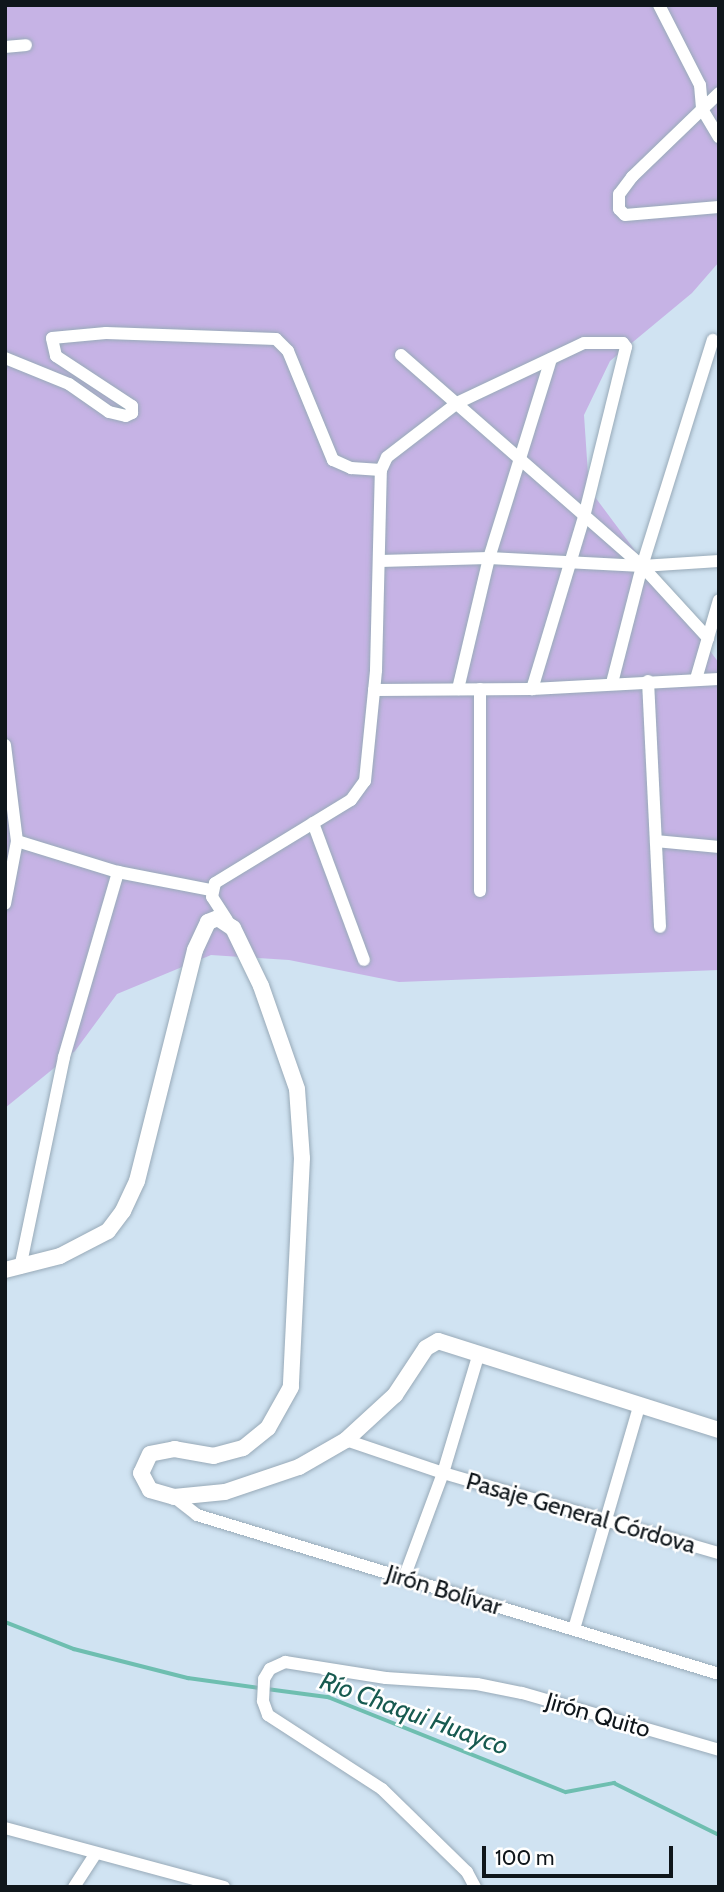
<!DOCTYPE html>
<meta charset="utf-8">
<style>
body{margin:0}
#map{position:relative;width:724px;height:1892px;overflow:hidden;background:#d0e3f2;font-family:Cabin,sans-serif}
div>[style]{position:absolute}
.green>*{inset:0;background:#c6b3e5}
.stream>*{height:3.5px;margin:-1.75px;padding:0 1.75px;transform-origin:1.75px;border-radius:1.75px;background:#6ebeb0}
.roads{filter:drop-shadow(0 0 2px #98aab8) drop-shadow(0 0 2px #98aab8)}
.street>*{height:12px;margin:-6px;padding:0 6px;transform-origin:6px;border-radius:6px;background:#fff}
.secondary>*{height:16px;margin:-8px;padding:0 8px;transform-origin:8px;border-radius:8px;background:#fff}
span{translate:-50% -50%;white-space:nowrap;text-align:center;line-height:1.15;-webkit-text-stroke:5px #fff;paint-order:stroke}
.street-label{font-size:24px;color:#0f161b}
.water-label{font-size:26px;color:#175a50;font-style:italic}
.frame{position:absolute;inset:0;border:7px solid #0f161b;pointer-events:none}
.scale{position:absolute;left:482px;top:1846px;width:191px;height:32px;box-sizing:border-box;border:4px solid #0f161b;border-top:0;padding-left:9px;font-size:21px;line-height:24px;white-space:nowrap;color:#0f161b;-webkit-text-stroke:5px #fff;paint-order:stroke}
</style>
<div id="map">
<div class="green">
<i style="clip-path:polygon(5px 5px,719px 5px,719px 262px,692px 293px,610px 361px,584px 415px,589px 489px,719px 663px,719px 970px,399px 982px,289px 960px,211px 955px,117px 994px,75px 1051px,5px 1108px)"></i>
</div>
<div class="stream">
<i style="left:5px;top:1622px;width:74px;rotate:21.4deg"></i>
<i style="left:74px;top:1649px;width:118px;rotate:14.3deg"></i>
<i style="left:188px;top:1678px;width:72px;rotate:8deg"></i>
<i style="left:267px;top:1689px;width:62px;rotate:7.5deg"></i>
<i style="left:328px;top:1697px;width:256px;rotate:21.8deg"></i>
<i style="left:566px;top:1792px;width:49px;rotate:-10.6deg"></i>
<i style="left:614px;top:1783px;width:117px;rotate:26.3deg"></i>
</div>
<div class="roads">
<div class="street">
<i style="left:659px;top:5px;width:90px;rotate:62.9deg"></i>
<i style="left:700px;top:85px;width:24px;rotate:85deg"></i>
<i style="left:702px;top:109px;width:33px;rotate:59deg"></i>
<i style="left:5px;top:47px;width:21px;rotate:-5deg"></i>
<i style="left:719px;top:93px;width:121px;rotate:136deg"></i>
<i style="left:632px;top:177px;width:21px;rotate:127deg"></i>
<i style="left:619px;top:194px;width:15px;rotate:90deg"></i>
<i style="left:619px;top:209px;width:8px;rotate:45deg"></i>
<i style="left:625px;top:215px;width:94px;rotate:-4.9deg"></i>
<i style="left:401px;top:355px;width:320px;rotate:41.2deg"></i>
<i style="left:642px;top:566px;width:98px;rotate:47.5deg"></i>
<i style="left:5px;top:358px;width:69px;rotate:22.1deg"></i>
<i style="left:69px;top:384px;width:49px;rotate:35deg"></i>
<i style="left:109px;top:412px;width:17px;rotate:13deg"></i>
<i style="left:126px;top:416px;width:7px;rotate:-27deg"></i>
<i style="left:132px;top:413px;width:7px;rotate:-90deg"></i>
<i style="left:132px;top:406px;width:91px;rotate:-146.7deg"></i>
<i style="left:56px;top:356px;width:18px;rotate:-103deg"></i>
<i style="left:52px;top:338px;width:54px;rotate:-5.3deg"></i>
<i style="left:106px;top:333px;width:170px;rotate:2deg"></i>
<i style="left:276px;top:339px;width:17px;rotate:45deg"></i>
<i style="left:288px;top:351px;width:118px;rotate:67.6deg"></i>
<i style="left:333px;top:460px;width:20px;rotate:24deg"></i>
<i style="left:351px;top:468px;width:30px;rotate:4deg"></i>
<i style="left:380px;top:561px;width:109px;rotate:-1.6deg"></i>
<i style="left:489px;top:558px;width:153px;rotate:3deg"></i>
<i style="left:642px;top:566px;width:77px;rotate:-3.7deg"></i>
<i style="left:696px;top:679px;width:82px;rotate:-73.8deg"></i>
<i style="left:648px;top:681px;width:246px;rotate:87.2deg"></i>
<i style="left:612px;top:683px;width:121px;rotate:-75.6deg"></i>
<i style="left:642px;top:566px;width:237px;rotate:-72.6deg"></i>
<i style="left:458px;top:689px;width:135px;rotate:-76.7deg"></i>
<i style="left:489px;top:558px;width:208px;rotate:-72.7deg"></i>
<i style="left:374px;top:690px;width:158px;rotate:-0.4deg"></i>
<i style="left:532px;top:689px;width:187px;rotate:-3.1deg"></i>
<i style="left:5px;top:745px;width:97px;rotate:82.9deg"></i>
<i style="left:17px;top:841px;width:64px;rotate:100.8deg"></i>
<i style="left:313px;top:823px;width:146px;rotate:69.6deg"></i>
<i style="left:17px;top:841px;width:106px;rotate:17.1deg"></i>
<i style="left:118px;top:872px;width:95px;rotate:11deg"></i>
<i style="left:656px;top:841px;width:63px;rotate:5.4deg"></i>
<i style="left:480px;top:891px;width:202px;rotate:-90deg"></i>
<i style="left:227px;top:920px;width:27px;rotate:-123deg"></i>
<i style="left:212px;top:897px;width:14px;rotate:-78deg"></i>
<i style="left:215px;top:883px;width:159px;rotate:-31.4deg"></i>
<i style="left:351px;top:800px;width:24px;rotate:-54deg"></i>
<i style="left:365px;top:781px;width:112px;rotate:-84.3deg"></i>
<i style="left:376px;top:670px;width:200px;rotate:-88.6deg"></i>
<i style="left:381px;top:470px;width:14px;rotate:-65deg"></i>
<i style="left:387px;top:457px;width:88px;rotate:-37.6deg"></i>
<i style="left:457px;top:403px;width:140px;rotate:-25.3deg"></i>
<i style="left:584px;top:343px;width:39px"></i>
<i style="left:623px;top:343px;width:5px;rotate:53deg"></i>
<i style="left:626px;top:347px;width:175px;rotate:103.9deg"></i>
<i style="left:584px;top:517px;width:180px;rotate:106.8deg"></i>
<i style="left:20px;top:1268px;width:216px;rotate:-78.2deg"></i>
<i style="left:64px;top:1057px;width:193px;rotate:-73.7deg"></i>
<i style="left:346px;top:1440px;width:102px;rotate:18.8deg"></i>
<i style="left:443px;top:1473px;width:287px;rotate:16.2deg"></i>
<i style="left:174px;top:1497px;width:29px;rotate:38deg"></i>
<i style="left:197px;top:1515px;width:546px;rotate:16.94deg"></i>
<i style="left:404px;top:1578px;width:112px;rotate:-69.6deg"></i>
<i style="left:443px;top:1473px;width:125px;rotate:-73.3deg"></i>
<i style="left:574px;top:1629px;width:232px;rotate:-73.7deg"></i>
<i style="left:5px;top:1828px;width:227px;rotate:15.1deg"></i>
<i style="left:74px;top:1887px;width:40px;rotate:-57.1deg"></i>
<i style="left:475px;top:1887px;width:17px;rotate:-118deg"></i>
<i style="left:467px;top:1872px;width:119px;rotate:-135.7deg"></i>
<i style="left:382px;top:1789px;width:136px;rotate:-147deg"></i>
<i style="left:268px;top:1715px;width:15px;rotate:-110deg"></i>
<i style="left:263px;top:1701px;width:22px;rotate:-87deg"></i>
<i style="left:264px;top:1679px;width:12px;rotate:-59deg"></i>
<i style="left:270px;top:1669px;width:17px;rotate:-25deg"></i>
<i style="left:285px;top:1662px;width:102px;rotate:9deg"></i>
<i style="left:386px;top:1678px;width:91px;rotate:3.8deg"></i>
<i style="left:477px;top:1684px;width:46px;rotate:11.3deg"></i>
<i style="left:522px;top:1693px;width:205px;rotate:16.1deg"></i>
</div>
<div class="secondary">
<i style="left:5px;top:1270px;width:57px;rotate:-14.3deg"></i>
<i style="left:60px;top:1256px;width:54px;rotate:-27.5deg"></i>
<i style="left:108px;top:1231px;width:25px;rotate:-53deg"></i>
<i style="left:123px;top:1211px;width:33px;rotate:-65deg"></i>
<i style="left:137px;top:1181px;width:238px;rotate:-75.9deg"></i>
<i style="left:195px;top:950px;width:31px;rotate:-65deg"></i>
<i style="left:208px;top:922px;width:11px;rotate:-22deg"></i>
<i style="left:218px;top:918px;width:18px;rotate:34deg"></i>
<i style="left:233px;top:928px;width:64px;rotate:64.2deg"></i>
<i style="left:261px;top:986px;width:109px;rotate:70.7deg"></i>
<i style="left:297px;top:1089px;width:69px;rotate:85.9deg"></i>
<i style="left:302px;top:1158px;width:229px;rotate:92.8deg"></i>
<i style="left:291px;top:1387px;width:47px;rotate:119.3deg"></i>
<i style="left:268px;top:1428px;width:32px;rotate:141deg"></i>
<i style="left:243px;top:1448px;width:30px;rotate:165deg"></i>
<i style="left:214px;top:1456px;width:40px;rotate:-170deg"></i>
<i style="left:175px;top:1449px;width:25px;rotate:169deg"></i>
<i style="left:150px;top:1454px;width:21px;rotate:115deg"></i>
<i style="left:141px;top:1473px;width:19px;rotate:62deg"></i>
<i style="left:150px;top:1490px;width:25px;rotate:16deg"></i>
<i style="left:174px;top:1497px;width:51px;rotate:-5.6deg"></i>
<i style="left:225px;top:1492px;width:78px;rotate:-18.7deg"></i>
<i style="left:299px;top:1467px;width:54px;rotate:-29.9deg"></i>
<i style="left:346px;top:1440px;width:67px;rotate:-42.6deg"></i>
<i style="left:395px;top:1395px;width:56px;rotate:-56.6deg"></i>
<i style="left:426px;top:1348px;width:14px;rotate:-30deg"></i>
<i style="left:438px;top:1341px;width:295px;rotate:17.6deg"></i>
</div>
</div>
<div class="street-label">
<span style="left:581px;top:1513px;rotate:16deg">Pasaje General Córdova</span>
<span style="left:444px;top:1590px;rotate:17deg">Jirón Bolívar</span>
<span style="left:598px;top:1715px;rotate:16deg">Jirón Quito</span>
</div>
<div class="water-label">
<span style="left:414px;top:1714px;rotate:20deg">Río Chaqui Huayco</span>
</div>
<div class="frame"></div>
<div class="scale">100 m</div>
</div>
